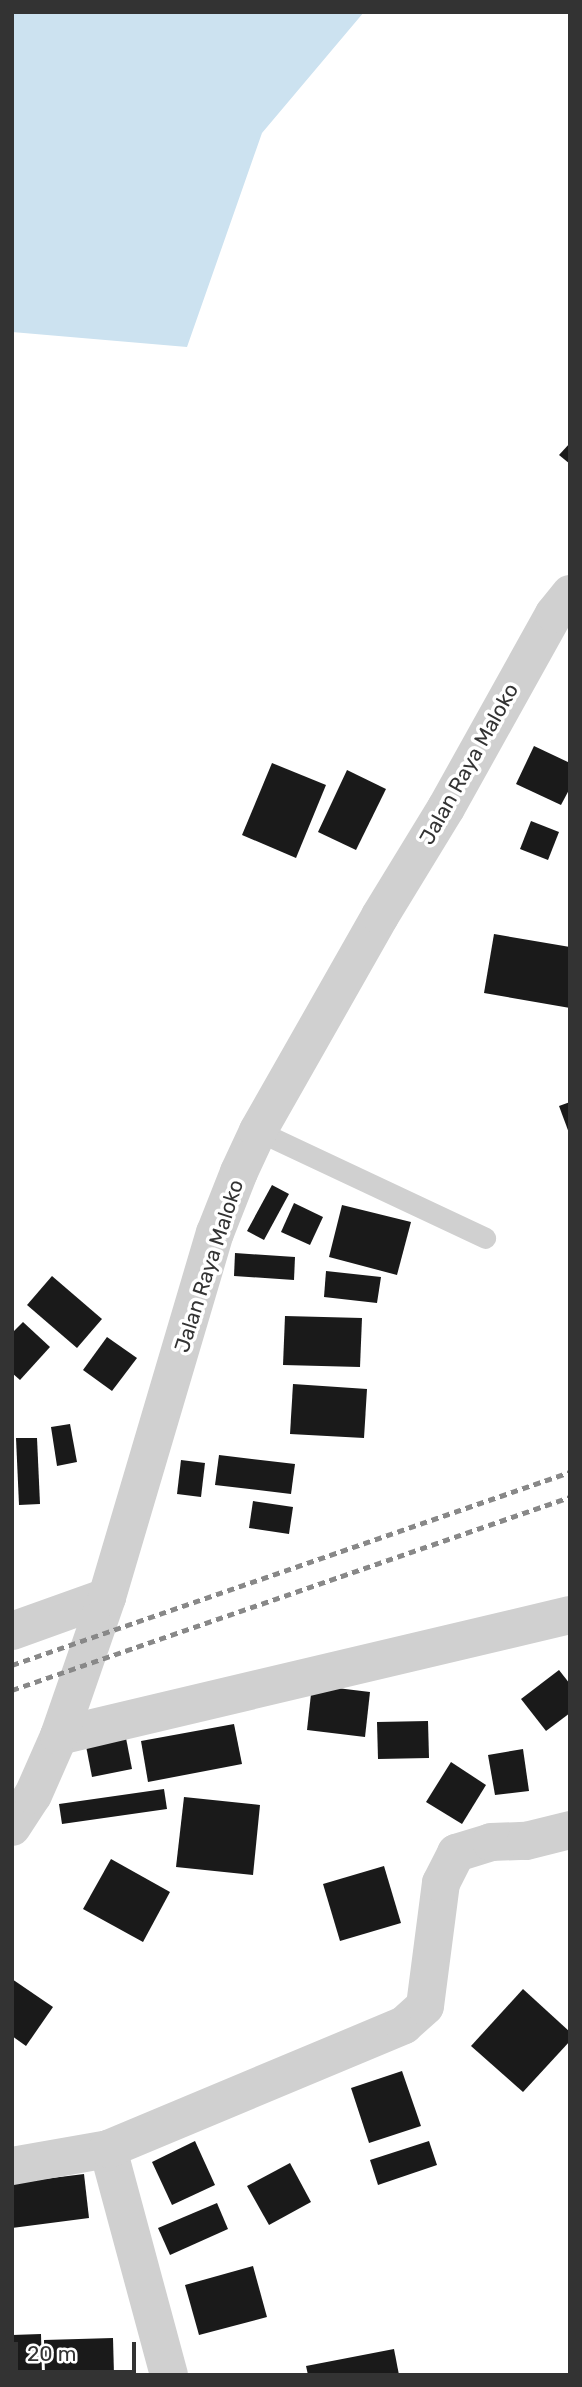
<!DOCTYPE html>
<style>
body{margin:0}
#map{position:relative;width:582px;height:2387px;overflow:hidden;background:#fff;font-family:Rubik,sans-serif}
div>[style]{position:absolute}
.water>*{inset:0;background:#cce2f0}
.building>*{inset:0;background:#1a1a1a}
.service>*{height:21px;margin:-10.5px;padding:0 10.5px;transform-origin:10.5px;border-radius:10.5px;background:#d0d0d0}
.minor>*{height:38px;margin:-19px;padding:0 19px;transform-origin:19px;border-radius:19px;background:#d0d0d0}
.tertiary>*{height:38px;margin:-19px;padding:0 19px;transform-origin:19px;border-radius:19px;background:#d0d0d0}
.rail>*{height:5px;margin-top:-2.5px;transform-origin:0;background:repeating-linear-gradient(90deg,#888 0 7px,transparent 0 12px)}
span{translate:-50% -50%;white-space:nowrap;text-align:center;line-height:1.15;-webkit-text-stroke:7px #fff;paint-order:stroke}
.street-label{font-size:21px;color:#333}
.frame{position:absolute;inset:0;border:14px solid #333;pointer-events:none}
.scale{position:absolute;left:14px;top:2342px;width:122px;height:32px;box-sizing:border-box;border:4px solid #333;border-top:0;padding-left:9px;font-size:21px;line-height:24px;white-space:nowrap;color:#333;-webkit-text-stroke:5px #fff;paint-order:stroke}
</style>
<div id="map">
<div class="water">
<i style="clip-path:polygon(12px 12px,364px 12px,262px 133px,187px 347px,12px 332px)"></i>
</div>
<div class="building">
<i style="clip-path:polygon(570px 443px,570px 464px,559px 455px)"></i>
<i style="clip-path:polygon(534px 746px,570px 763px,570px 788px,561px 805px,516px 784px)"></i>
<i style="clip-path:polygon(272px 763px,326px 785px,296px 858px,242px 835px)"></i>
<i style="clip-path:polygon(347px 770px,386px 789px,356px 850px,318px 832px)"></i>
<i style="clip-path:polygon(531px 821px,559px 832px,548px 860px,520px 849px)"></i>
<i style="clip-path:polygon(494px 934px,570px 947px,570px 1008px,484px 993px)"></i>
<i style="clip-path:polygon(570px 1102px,570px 1133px,569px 1133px,559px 1106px)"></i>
<i style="clip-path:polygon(272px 1185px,289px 1194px,264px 1240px,247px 1231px)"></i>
<i style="clip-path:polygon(294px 1203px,323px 1217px,310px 1245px,281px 1232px)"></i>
<i style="clip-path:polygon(342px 1205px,411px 1222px,397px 1275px,329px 1257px)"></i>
<i style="clip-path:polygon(235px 1253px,295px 1257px,294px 1280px,234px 1276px)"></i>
<i style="clip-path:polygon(326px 1271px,381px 1277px,377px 1303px,324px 1297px)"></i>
<i style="clip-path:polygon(52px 1276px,102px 1319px,77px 1348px,27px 1305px)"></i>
<i style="clip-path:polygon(285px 1316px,362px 1318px,360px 1367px,283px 1365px)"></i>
<i style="clip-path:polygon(23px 1322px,50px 1347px,20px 1380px,12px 1373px,12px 1333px)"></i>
<i style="clip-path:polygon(107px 1337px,137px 1358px,112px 1391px,83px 1370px)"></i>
<i style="clip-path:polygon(293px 1384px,367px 1389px,364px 1438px,290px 1434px)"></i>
<i style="clip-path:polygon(70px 1424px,77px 1462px,57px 1466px,51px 1427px)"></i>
<i style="clip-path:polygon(16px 1438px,37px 1438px,40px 1504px,19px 1505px)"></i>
<i style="clip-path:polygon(219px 1455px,295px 1464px,291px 1494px,215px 1485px)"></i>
<i style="clip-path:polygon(181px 1460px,205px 1463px,201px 1497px,177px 1494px)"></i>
<i style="clip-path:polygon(253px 1501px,293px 1507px,289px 1534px,249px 1528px)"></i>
<i style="clip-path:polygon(559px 1670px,570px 1684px,570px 1713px,546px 1731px,521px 1699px)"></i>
<i style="clip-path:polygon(312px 1685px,370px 1692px,365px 1737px,307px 1730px)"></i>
<i style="clip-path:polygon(428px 1721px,429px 1758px,378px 1759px,377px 1722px)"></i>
<i style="clip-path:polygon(234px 1724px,242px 1764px,148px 1782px,141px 1741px)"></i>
<i style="clip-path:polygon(126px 1738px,132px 1769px,92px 1777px,86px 1746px)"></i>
<i style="clip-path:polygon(523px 1749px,529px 1791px,495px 1795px,488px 1755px)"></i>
<i style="clip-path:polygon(451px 1762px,486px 1785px,462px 1824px,426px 1802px)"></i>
<i style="clip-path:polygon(164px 1789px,167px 1809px,62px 1824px,59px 1804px)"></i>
<i style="clip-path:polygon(184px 1797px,260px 1805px,253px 1875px,176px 1867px)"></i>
<i style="clip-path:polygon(111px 1859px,170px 1892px,143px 1942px,83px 1909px)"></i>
<i style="clip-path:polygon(384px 1866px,401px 1923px,340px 1941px,323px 1884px)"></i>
<i style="clip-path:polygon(12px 1979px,53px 2007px,26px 2046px,12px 2036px)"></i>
<i style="clip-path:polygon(523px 1989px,570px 2032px,570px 2041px,523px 2092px,471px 2046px)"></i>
<i style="clip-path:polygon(402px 2071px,421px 2126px,369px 2143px,351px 2088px)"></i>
<i style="clip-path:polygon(195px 2141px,215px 2185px,172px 2205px,152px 2162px)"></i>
<i style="clip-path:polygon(429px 2141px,437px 2165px,378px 2185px,370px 2160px)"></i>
<i style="clip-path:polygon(290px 2163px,311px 2202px,269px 2225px,247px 2186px)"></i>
<i style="clip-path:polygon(84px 2174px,89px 2218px,12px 2228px,12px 2183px)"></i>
<i style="clip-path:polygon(217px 2203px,228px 2229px,170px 2255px,158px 2228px)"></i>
<i style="clip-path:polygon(253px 2266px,267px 2317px,199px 2335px,185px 2285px)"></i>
<i style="clip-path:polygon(41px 2334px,42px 2375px,12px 2375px,12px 2335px)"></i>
<i style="clip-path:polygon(113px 2338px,114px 2375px,45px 2375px,44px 2340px)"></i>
<i style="clip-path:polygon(394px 2349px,399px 2375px,308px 2375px,306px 2366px)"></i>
</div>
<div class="service">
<i style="left:258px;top:1131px;width:251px;rotate:25.2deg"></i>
</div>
<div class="minor">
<i style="left:12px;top:1631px;width:101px;rotate:-19.7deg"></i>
<i style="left:59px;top:1736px;width:525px;rotate:-13.32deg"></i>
<i style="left:108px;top:2149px;width:234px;rotate:74.9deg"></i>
<i style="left:12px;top:2166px;width:97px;rotate:-10deg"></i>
<i style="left:108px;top:2149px;width:321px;rotate:-22.7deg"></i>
<i style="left:404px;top:2025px;width:28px;rotate:-42deg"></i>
<i style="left:425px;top:2006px;width:124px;rotate:-82.6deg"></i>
<i style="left:441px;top:1883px;width:34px;rotate:-63deg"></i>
<i style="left:456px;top:1853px;width:37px;rotate:-17deg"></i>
<i style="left:491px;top:1842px;width:35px;rotate:-2deg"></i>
<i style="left:526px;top:1841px;width:45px;rotate:-14deg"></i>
</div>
<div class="tertiary">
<i style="left:12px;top:1827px;width:38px;rotate:-57deg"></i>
<i style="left:33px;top:1795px;width:64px;rotate:-66.2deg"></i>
<i style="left:59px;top:1736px;width:147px;rotate:-70.9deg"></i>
<i style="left:107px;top:1597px;width:380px;rotate:-73.5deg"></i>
<i style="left:215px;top:1233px;width:66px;rotate:-68.5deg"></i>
<i style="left:239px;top:1172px;width:45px;rotate:-65.1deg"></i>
<i style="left:258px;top:1131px;width:247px;rotate:-60.4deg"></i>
<i style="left:380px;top:916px;width:127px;rotate:-58.6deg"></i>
<i style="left:446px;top:808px;width:222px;rotate:-60.9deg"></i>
<i style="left:554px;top:614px;width:26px;rotate:-51deg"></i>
</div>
<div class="rail">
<i style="left:12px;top:1665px;width:590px;rotate:-19.08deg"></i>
<i style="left:12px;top:1690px;width:590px;rotate:-19.08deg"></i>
</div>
<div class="street-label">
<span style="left:469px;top:764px;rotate:-61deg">Jalan Raya Maloko</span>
<span style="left:209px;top:1266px;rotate:-72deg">Jalan Raya Maloko</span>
</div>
<div class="frame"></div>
<div class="scale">20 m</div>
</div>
